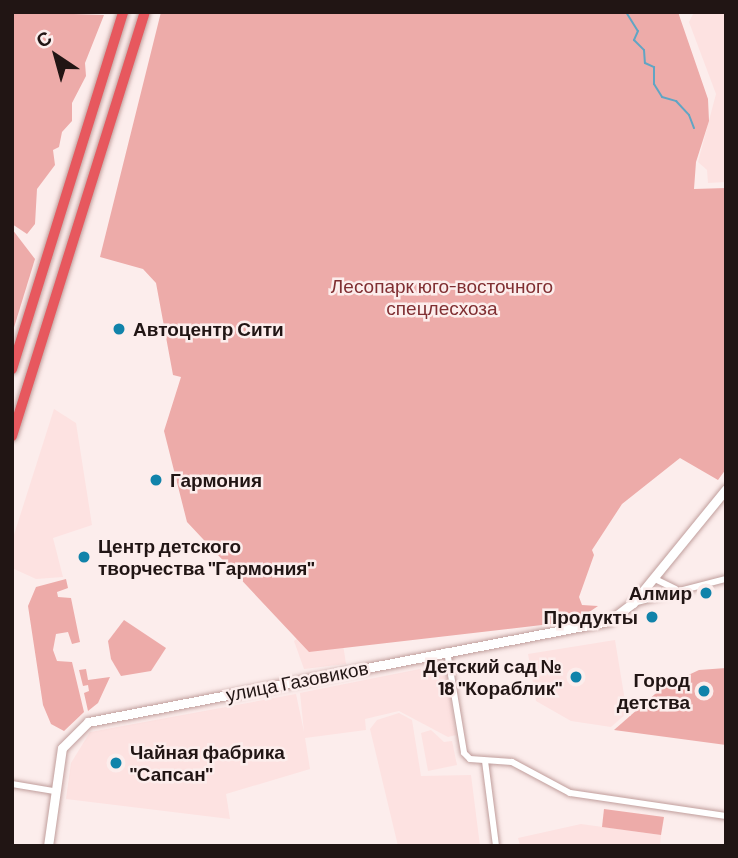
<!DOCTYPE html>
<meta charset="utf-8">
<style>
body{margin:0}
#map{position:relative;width:738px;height:858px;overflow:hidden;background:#fcedec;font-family:Barlow,sans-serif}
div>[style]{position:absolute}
.built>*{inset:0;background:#fde2e1}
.green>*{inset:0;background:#edaba9}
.stream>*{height:2px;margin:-1px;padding:0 1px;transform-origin:1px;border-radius:1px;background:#61a5c4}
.roads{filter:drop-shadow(0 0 2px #c09e9c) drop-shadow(0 0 2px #c09e9c)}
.street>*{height:6px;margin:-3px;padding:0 3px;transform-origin:3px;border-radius:3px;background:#fff}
.secondary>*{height:9px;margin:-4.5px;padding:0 4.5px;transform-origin:4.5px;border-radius:4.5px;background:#fff}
.highway>*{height:10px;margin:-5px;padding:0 5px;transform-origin:5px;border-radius:5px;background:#e7585e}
.dots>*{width:19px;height:19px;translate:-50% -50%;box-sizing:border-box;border:4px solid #fcedec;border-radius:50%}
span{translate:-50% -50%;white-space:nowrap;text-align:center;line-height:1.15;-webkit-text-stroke:5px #fcedec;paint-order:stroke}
.park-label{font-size:19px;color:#802f32}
.poi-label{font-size:19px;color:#211514;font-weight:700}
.left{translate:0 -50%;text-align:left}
.right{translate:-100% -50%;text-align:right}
.street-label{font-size:19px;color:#211514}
.frame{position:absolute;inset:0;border:14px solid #211514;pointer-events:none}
.north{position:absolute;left:21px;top:21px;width:70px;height:70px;-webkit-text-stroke:5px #fcedec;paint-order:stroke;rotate:324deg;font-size:19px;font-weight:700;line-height:28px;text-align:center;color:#211514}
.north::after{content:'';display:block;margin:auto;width:24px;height:32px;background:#211514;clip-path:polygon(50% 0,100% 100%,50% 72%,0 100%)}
</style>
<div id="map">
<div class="built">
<i style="clip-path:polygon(694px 12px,726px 12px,726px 182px,708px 183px,707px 170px,698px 162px,716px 94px,689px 22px)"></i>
<i style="clip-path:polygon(54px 409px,76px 423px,92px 525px,53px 538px,63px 577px,36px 579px,12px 568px,12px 541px)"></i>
<i style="clip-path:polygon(304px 634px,343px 644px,346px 664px,304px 669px,294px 641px)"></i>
<i style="clip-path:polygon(615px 640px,627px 713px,611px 727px,571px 721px,536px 701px,528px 654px)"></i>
<i style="clip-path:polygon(445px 664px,456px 735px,448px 737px,399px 711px,365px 719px,366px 730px,305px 738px,310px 769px,226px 794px,230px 819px,66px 799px,71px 763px,90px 732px,296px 694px,304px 732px,300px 693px)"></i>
<i style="clip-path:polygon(399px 713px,412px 720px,421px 776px,471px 775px,480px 846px,398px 846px,370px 729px,377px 720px)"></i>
<i style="clip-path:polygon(431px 730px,444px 742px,452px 741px,457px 765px,428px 771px,421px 733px)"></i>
<i style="clip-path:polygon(581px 824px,661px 835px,660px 846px,520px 846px,518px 838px)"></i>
</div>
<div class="green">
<i style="clip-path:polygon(12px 12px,104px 15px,85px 63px,86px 76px,72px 103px,72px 121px,62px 132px,59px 147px,53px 150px,55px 165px,37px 189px,35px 224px,27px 234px,12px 224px)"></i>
<i style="clip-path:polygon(161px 12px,678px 12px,708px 99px,709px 121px,696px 162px,694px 189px,726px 188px,726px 469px,718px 480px,680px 458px,622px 504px,592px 550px,594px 555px,579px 597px,582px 605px,598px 606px,576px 621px,309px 652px,187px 522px,164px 431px,181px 377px,173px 375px,156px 283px,143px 269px,100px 257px)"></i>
<i style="clip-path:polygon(12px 229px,35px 259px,12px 334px)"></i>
<i style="clip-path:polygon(66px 579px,68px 588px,57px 592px,58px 597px,71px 598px,80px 642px,72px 644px,68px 632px,56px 634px,53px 650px,57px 661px,72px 662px,84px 712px,64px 731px,51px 724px,43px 705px,28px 606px,36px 587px)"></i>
<i style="clip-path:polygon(124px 620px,166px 648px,151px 671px,121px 676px,111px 659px,108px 641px)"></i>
<i style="clip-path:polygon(726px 668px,726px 745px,614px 730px,663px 687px,699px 670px)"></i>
<i style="clip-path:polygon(86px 669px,88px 680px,110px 677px,98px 703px,88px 711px,84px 693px,89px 691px,88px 685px,83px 686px,79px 670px)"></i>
<i style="clip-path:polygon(604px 809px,664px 817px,661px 835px,602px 827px)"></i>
</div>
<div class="stream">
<i style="left:626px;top:12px;width:22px;rotate:58deg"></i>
<i style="left:638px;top:31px;width:10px;rotate:114deg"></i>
<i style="left:634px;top:40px;width:14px;rotate:45deg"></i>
<i style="left:644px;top:50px;width:13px;rotate:86deg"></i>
<i style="left:645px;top:63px;width:10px;rotate:24deg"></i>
<i style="left:654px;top:67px;width:17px;rotate:90deg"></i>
<i style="left:654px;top:84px;width:15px;rotate:58deg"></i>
<i style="left:662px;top:97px;width:15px;rotate:16deg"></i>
<i style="left:676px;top:101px;width:19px;rotate:47deg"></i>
<i style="left:689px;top:115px;width:14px;rotate:69deg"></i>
</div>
<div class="roads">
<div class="street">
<i style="left:653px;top:578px;width:25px;rotate:26deg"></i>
<i style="left:633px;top:603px;width:96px;rotate:-14.5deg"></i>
<i style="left:447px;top:651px;width:103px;rotate:80.5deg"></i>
<i style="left:464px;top:753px;width:8px;rotate:45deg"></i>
<i style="left:470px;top:759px;width:42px;rotate:4.1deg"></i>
<i style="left:512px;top:762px;width:66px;rotate:28.1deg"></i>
<i style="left:570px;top:793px;width:158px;rotate:8.4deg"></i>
<i style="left:485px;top:761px;width:86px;rotate:82.6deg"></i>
<i style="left:12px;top:784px;width:43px;rotate:9.5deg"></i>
</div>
<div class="secondary">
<i style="left:48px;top:846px;width:99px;rotate:-81.9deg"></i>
<i style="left:62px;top:748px;width:37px;rotate:-45deg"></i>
<i style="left:88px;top:722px;width:531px;rotate:-10.97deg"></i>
<i style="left:609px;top:621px;width:30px;rotate:-37deg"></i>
<i style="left:633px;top:603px;width:147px;rotate:-50.8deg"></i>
</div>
<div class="highway">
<i style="left:12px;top:369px;width:374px;rotate:-72.7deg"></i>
<i style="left:12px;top:436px;width:444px;rotate:-72.6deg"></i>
</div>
</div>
<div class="dots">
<i style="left:119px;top:329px;background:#1183aa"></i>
<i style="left:156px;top:480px;background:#1183aa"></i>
<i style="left:84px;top:557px;background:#1183aa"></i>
<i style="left:706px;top:593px;background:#1183aa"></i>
<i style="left:652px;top:617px;background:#1183aa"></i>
<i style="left:576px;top:677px;background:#1183aa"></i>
<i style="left:704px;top:691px;background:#1183aa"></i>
<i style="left:116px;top:763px;background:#1183aa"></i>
</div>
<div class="park-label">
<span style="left:442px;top:297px">Лесопарк юго-восточного<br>спецлесхоза</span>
</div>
<div class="poi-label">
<span class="left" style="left:133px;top:329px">Автоцентр Сити</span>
<span class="left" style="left:170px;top:480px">Гармония</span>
<span class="left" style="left:98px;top:557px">Центр детского<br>творчества "Гармония"</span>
<span class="right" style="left:692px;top:593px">Алмир</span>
<span class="right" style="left:638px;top:617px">Продукты</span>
<span class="right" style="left:562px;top:677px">Детский сад №<br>18 "Кораблик"</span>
<span class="right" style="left:690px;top:691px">Город<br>детства</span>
<span class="left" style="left:130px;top:763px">Чайная фабрика<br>"Сапсан"</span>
</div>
<div class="street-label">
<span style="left:297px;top:681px;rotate:-11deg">улица Газовиков</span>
</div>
<div class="frame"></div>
<div class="north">С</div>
</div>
